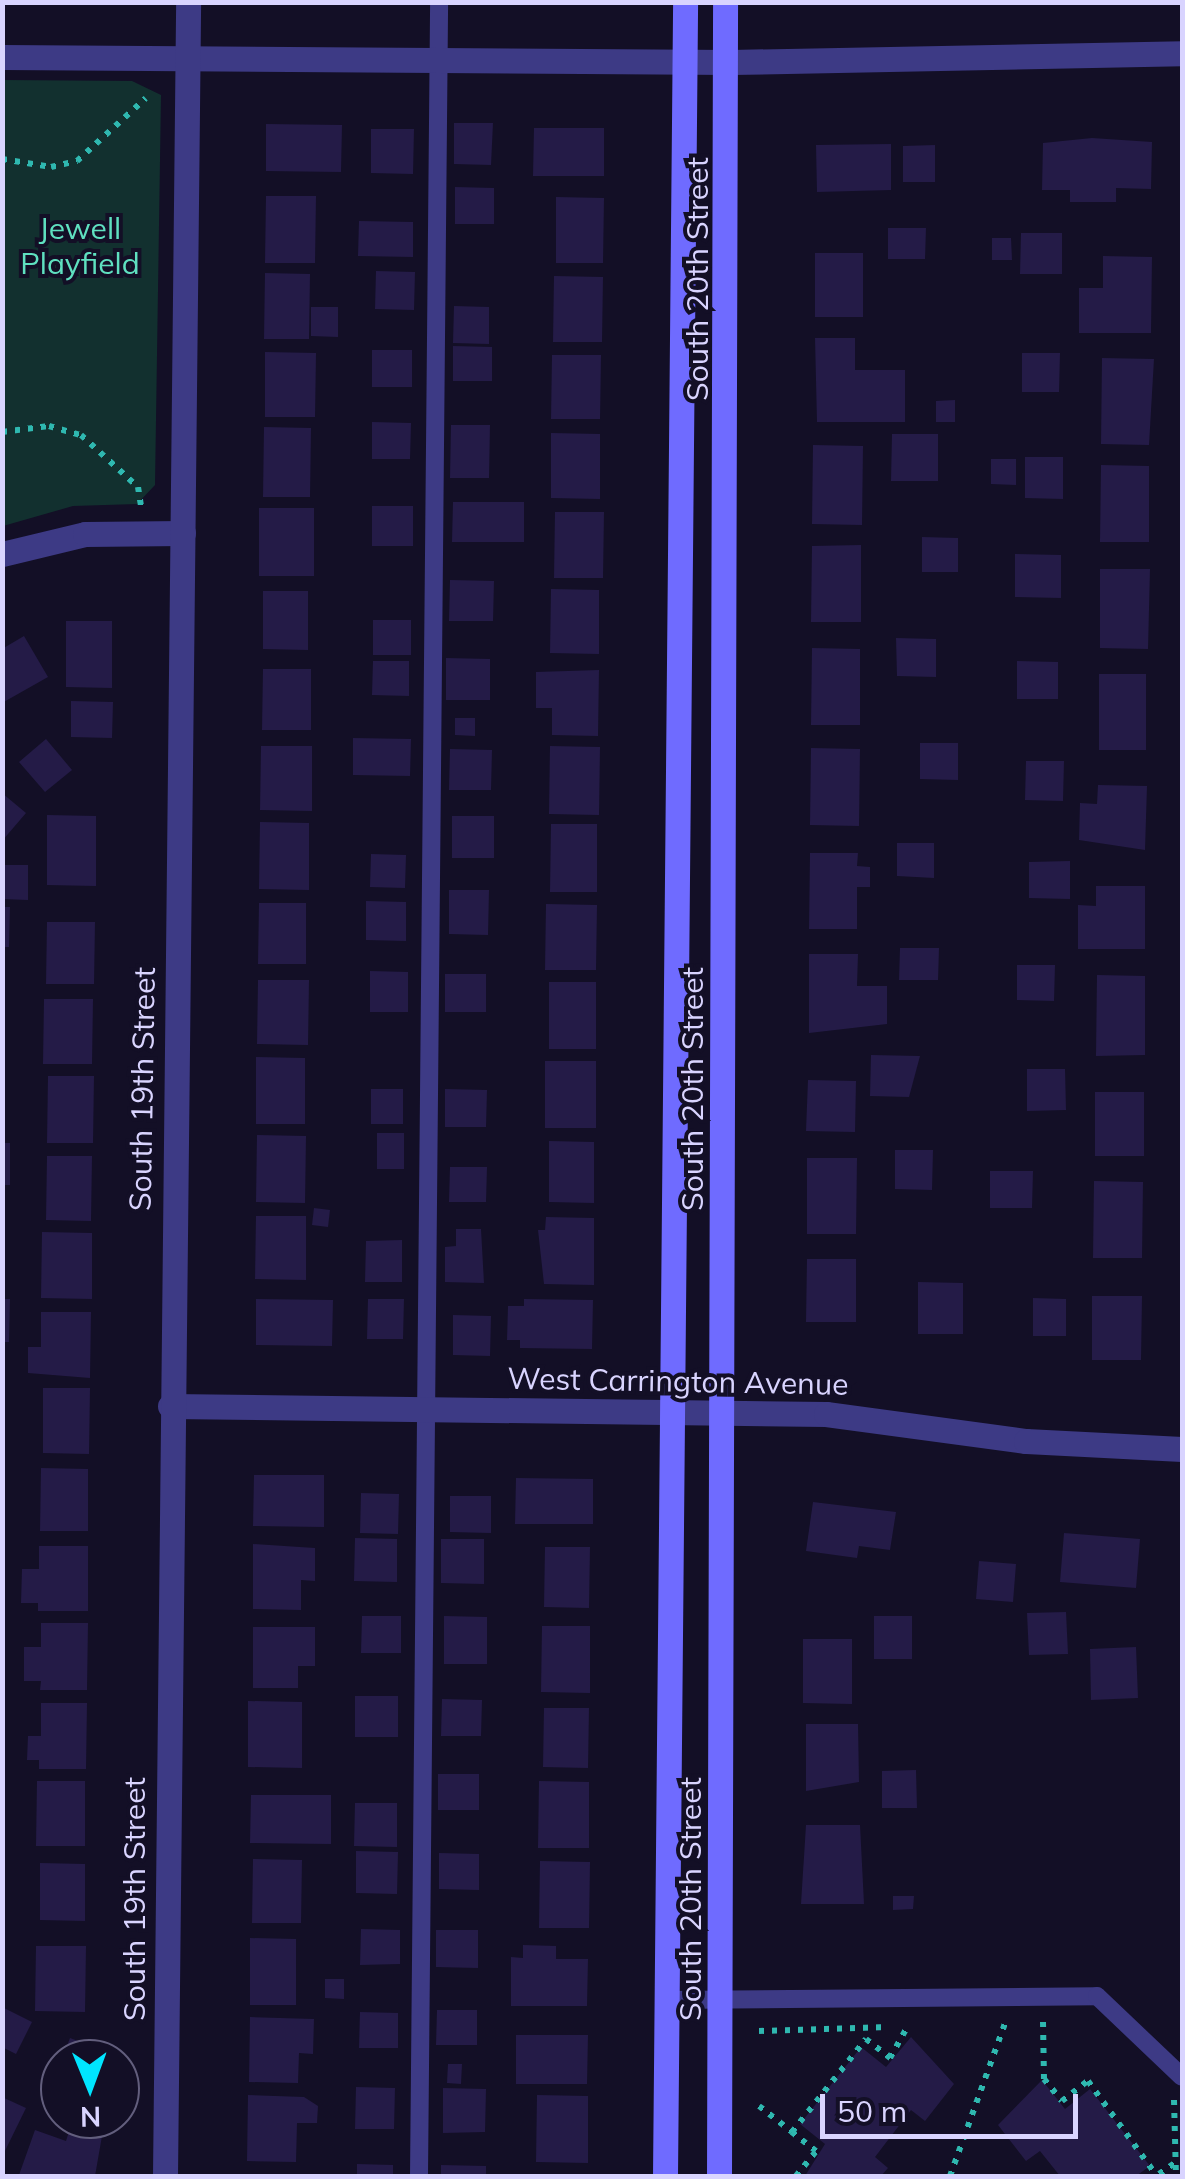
<!DOCTYPE html>
<style>
body{margin:0}
#map{position:relative;width:1185px;height:2179px;overflow:hidden;background:#130f26;font-family:Mulish,sans-serif}
div>[style]{position:absolute}
.green>*{inset:0;background:#12302f}
.building>*{inset:0;background:#241b47}
.path>*{height:6px;margin-top:-3px;transform-origin:0;background:repeating-linear-gradient(90deg,#2fb8b0 0 5px,transparent 0 13px)}
.lane>*{height:18px;margin:-9px;padding:0 9px;transform-origin:9px;border-radius:9px;background:#3d3a85}
.street>*{height:25px;margin:-12.5px;padding:0 12.5px;transform-origin:12.5px;border-radius:12.5px;background:#3d3a85}
.secondary>*{height:25px;margin:-12.5px;padding:0 12.5px;transform-origin:12.5px;border-radius:12.5px;background:#6f6bff}
span{translate:-50% -50%;white-space:nowrap;text-align:center;line-height:1.15;-webkit-text-stroke:8px #130f26;paint-order:stroke}
.park-label{font-size:30px;color:#5fe0c0}
.street-label{font-size:30px;color:#d9d4ff}
.frame{position:absolute;inset:0;border:5px solid #d9d4ff;pointer-events:none}
.north{position:absolute;left:40px;top:2039px;width:100px;height:100px;box-sizing:border-box;background:#130f26;border:2px solid #625e7d;border-radius:50%;rotate:179deg;font-size:28px;font-weight:700;line-height:40px;text-align:center;color:#d9d4ff}
.north::after{content:'';display:block;margin:auto;width:35px;height:45px;background:#00e5ff;clip-path:polygon(50% 0,100% 100%,50% 72%,0 100%)}
.scale{position:absolute;left:820px;top:2094px;width:258px;height:45px;box-sizing:border-box;border:5px solid #d9d4ff;border-top:0;padding-left:12px;font-size:30px;line-height:35px;white-space:nowrap;color:#d9d4ff;-webkit-text-stroke:8px #130f26;paint-order:stroke}
</style>
<div id="map">
<div class="green">
<i style="clip-path:polygon(2px 80px,132px 81px,161px 95px,155px 485px,137px 504px,73px 506px,3px 526px)"></i>
</div>
<div class="building">
<i style="clip-path:polygon(454px 123px,493px 123px,491px 165px,454px 164px)"></i>
<i style="clip-path:polygon(266px 124px,342px 125px,341px 172px,266px 171px)"></i>
<i style="clip-path:polygon(534px 128px,604px 128px,604px 176px,533px 176px)"></i>
<i style="clip-path:polygon(371px 129px,414px 129px,413px 174px,371px 173px)"></i>
<i style="clip-path:polygon(1092px 138px,1152px 142px,1151px 189px,1116px 188px,1116px 202px,1070px 202px,1070px 190px,1042px 190px,1043px 143px)"></i>
<i style="clip-path:polygon(891px 144px,891px 190px,817px 192px,816px 145px)"></i>
<i style="clip-path:polygon(935px 145px,935px 182px,903px 182px,903px 146px)"></i>
<i style="clip-path:polygon(455px 187px,494px 188px,494px 224px,455px 224px)"></i>
<i style="clip-path:polygon(266px 196px,316px 196px,315px 263px,265px 263px)"></i>
<i style="clip-path:polygon(556px 197px,604px 198px,603px 263px,556px 263px)"></i>
<i style="clip-path:polygon(359px 221px,413px 222px,413px 257px,358px 256px)"></i>
<i style="clip-path:polygon(888px 228px,926px 228px,925px 259px,888px 259px)"></i>
<i style="clip-path:polygon(1021px 233px,1062px 233px,1062px 274px,1020px 274px)"></i>
<i style="clip-path:polygon(992px 238px,1011px 238px,1012px 260px,992px 260px)"></i>
<i style="clip-path:polygon(815px 253px,863px 253px,863px 317px,815px 317px)"></i>
<i style="clip-path:polygon(1103px 256px,1152px 257px,1151px 333px,1079px 333px,1079px 288px,1103px 288px)"></i>
<i style="clip-path:polygon(376px 271px,415px 272px,414px 310px,375px 309px)"></i>
<i style="clip-path:polygon(265px 273px,310px 274px,309px 339px,264px 339px)"></i>
<i style="clip-path:polygon(554px 276px,603px 277px,602px 342px,553px 342px)"></i>
<i style="clip-path:polygon(454px 306px,489px 307px,489px 344px,453px 343px)"></i>
<i style="clip-path:polygon(311px 307px,338px 307px,338px 337px,311px 336px)"></i>
<i style="clip-path:polygon(815px 338px,855px 338px,855px 370px,905px 370px,905px 422px,817px 422px)"></i>
<i style="clip-path:polygon(453px 346px,492px 347px,492px 381px,453px 381px)"></i>
<i style="clip-path:polygon(372px 350px,412px 350px,412px 387px,372px 387px)"></i>
<i style="clip-path:polygon(265px 352px,316px 353px,315px 417px,265px 417px)"></i>
<i style="clip-path:polygon(1022px 353px,1060px 353px,1059px 392px,1022px 392px)"></i>
<i style="clip-path:polygon(552px 355px,601px 355px,600px 419px,551px 419px)"></i>
<i style="clip-path:polygon(1102px 358px,1154px 359px,1149px 445px,1101px 444px)"></i>
<i style="clip-path:polygon(955px 400px,955px 422px,936px 422px,936px 401px)"></i>
<i style="clip-path:polygon(372px 422px,411px 423px,410px 459px,372px 459px)"></i>
<i style="clip-path:polygon(451px 425px,490px 425px,489px 478px,450px 478px)"></i>
<i style="clip-path:polygon(264px 427px,311px 428px,310px 497px,263px 497px)"></i>
<i style="clip-path:polygon(551px 433px,600px 434px,600px 499px,551px 498px)"></i>
<i style="clip-path:polygon(892px 434px,938px 434px,938px 481px,891px 481px)"></i>
<i style="clip-path:polygon(813px 445px,863px 446px,862px 525px,812px 524px)"></i>
<i style="clip-path:polygon(1025px 457px,1063px 457px,1063px 499px,1025px 498px)"></i>
<i style="clip-path:polygon(991px 459px,1016px 459px,1016px 485px,991px 484px)"></i>
<i style="clip-path:polygon(1101px 465px,1149px 466px,1149px 542px,1100px 542px)"></i>
<i style="clip-path:polygon(453px 502px,524px 502px,524px 542px,452px 542px)"></i>
<i style="clip-path:polygon(372px 506px,413px 506px,413px 546px,372px 546px)"></i>
<i style="clip-path:polygon(259px 508px,314px 508px,314px 576px,259px 576px)"></i>
<i style="clip-path:polygon(555px 512px,604px 512px,603px 578px,554px 578px)"></i>
<i style="clip-path:polygon(922px 537px,958px 538px,958px 572px,922px 572px)"></i>
<i style="clip-path:polygon(861px 545px,861px 622px,811px 622px,812px 546px)"></i>
<i style="clip-path:polygon(1015px 554px,1061px 555px,1061px 598px,1015px 597px)"></i>
<i style="clip-path:polygon(1100px 569px,1150px 569px,1148px 649px,1100px 648px)"></i>
<i style="clip-path:polygon(450px 580px,494px 581px,493px 621px,449px 621px)"></i>
<i style="clip-path:polygon(551px 589px,599px 590px,599px 654px,550px 653px)"></i>
<i style="clip-path:polygon(263px 591px,308px 591px,308px 650px,263px 649px)"></i>
<i style="clip-path:polygon(373px 620px,411px 620px,411px 655px,373px 655px)"></i>
<i style="clip-path:polygon(66px 621px,112px 621px,112px 688px,66px 687px)"></i>
<i style="clip-path:polygon(24px 636px,48px 677px,2px 703px,2px 649px)"></i>
<i style="clip-path:polygon(896px 638px,936px 639px,936px 677px,897px 676px)"></i>
<i style="clip-path:polygon(812px 648px,860px 649px,860px 725px,811px 725px)"></i>
<i style="clip-path:polygon(446px 658px,490px 659px,490px 700px,446px 700px)"></i>
<i style="clip-path:polygon(373px 661px,409px 661px,409px 696px,372px 695px)"></i>
<i style="clip-path:polygon(1017px 661px,1058px 662px,1058px 699px,1017px 699px)"></i>
<i style="clip-path:polygon(263px 669px,311px 669px,311px 730px,262px 730px)"></i>
<i style="clip-path:polygon(599px 670px,598px 736px,552px 735px,552px 708px,536px 708px,536px 672px)"></i>
<i style="clip-path:polygon(1099px 674px,1146px 674px,1146px 750px,1099px 750px)"></i>
<i style="clip-path:polygon(71px 701px,113px 702px,112px 738px,71px 737px)"></i>
<i style="clip-path:polygon(455px 718px,475px 718px,475px 736px,455px 735px)"></i>
<i style="clip-path:polygon(353px 738px,411px 739px,410px 776px,353px 775px)"></i>
<i style="clip-path:polygon(46px 739px,72px 770px,45px 792px,19px 762px)"></i>
<i style="clip-path:polygon(920px 743px,958px 743px,958px 780px,920px 779px)"></i>
<i style="clip-path:polygon(261px 746px,312px 746px,312px 811px,260px 810px)"></i>
<i style="clip-path:polygon(550px 746px,600px 747px,599px 815px,549px 814px)"></i>
<i style="clip-path:polygon(811px 748px,860px 749px,859px 826px,810px 825px)"></i>
<i style="clip-path:polygon(450px 749px,492px 750px,491px 790px,449px 790px)"></i>
<i style="clip-path:polygon(1026px 761px,1064px 761px,1063px 801px,1025px 800px)"></i>
<i style="clip-path:polygon(1098px 785px,1147px 786px,1145px 850px,1079px 840px,1080px 803px,1097px 804px)"></i>
<i style="clip-path:polygon(2px 793px,26px 813px,2px 841px)"></i>
<i style="clip-path:polygon(47px 815px,96px 816px,96px 886px,47px 885px)"></i>
<i style="clip-path:polygon(452px 816px,494px 816px,494px 858px,452px 858px)"></i>
<i style="clip-path:polygon(260px 822px,309px 823px,309px 890px,259px 889px)"></i>
<i style="clip-path:polygon(551px 824px,597px 824px,597px 892px,550px 892px)"></i>
<i style="clip-path:polygon(897px 843px,934px 843px,934px 878px,897px 876px)"></i>
<i style="clip-path:polygon(810px 853px,858px 853px,857px 866px,870px 867px,870px 887px,857px 887px,857px 929px,809px 929px)"></i>
<i style="clip-path:polygon(371px 854px,406px 855px,405px 888px,370px 887px)"></i>
<i style="clip-path:polygon(1070px 861px,1070px 899px,1029px 898px,1029px 862px)"></i>
<i style="clip-path:polygon(2px 865px,28px 865px,28px 900px,2px 899px)"></i>
<i style="clip-path:polygon(1096px 886px,1145px 886px,1145px 949px,1078px 949px,1078px 905px,1096px 906px)"></i>
<i style="clip-path:polygon(449px 890px,489px 890px,488px 935px,449px 934px)"></i>
<i style="clip-path:polygon(366px 901px,406px 902px,406px 941px,366px 940px)"></i>
<i style="clip-path:polygon(259px 903px,306px 903px,306px 964px,258px 964px)"></i>
<i style="clip-path:polygon(546px 904px,597px 905px,596px 970px,545px 970px)"></i>
<i style="clip-path:polygon(2px 907px,10px 907px,9px 947px,2px 947px)"></i>
<i style="clip-path:polygon(47px 922px,95px 922px,94px 984px,46px 984px)"></i>
<i style="clip-path:polygon(900px 948px,939px 948px,938px 980px,899px 980px)"></i>
<i style="clip-path:polygon(809px 954px,858px 954px,857px 986px,887px 986px,887px 1024px,809px 1033px)"></i>
<i style="clip-path:polygon(1017px 965px,1055px 965px,1054px 1001px,1017px 1000px)"></i>
<i style="clip-path:polygon(370px 971px,408px 972px,408px 1012px,370px 1012px)"></i>
<i style="clip-path:polygon(445px 974px,486px 974px,486px 1012px,445px 1012px)"></i>
<i style="clip-path:polygon(1097px 975px,1145px 976px,1145px 1055px,1096px 1056px)"></i>
<i style="clip-path:polygon(258px 980px,309px 980px,308px 1045px,257px 1044px)"></i>
<i style="clip-path:polygon(549px 982px,596px 982px,596px 1049px,549px 1049px)"></i>
<i style="clip-path:polygon(44px 999px,93px 999px,92px 1064px,43px 1064px)"></i>
<i style="clip-path:polygon(871px 1055px,920px 1056px,909px 1097px,870px 1096px)"></i>
<i style="clip-path:polygon(256px 1057px,305px 1058px,305px 1124px,256px 1124px)"></i>
<i style="clip-path:polygon(545px 1061px,596px 1061px,596px 1128px,545px 1128px)"></i>
<i style="clip-path:polygon(1027px 1069px,1065px 1069px,1066px 1110px,1027px 1111px)"></i>
<i style="clip-path:polygon(48px 1076px,94px 1076px,93px 1143px,47px 1143px)"></i>
<i style="clip-path:polygon(808px 1080px,856px 1081px,855px 1132px,806px 1131px)"></i>
<i style="clip-path:polygon(371px 1089px,403px 1089px,403px 1124px,371px 1124px)"></i>
<i style="clip-path:polygon(445px 1089px,487px 1090px,486px 1127px,445px 1127px)"></i>
<i style="clip-path:polygon(1095px 1092px,1144px 1092px,1144px 1156px,1095px 1156px)"></i>
<i style="clip-path:polygon(377px 1133px,404px 1133px,404px 1169px,377px 1169px)"></i>
<i style="clip-path:polygon(257px 1135px,306px 1136px,305px 1203px,256px 1202px)"></i>
<i style="clip-path:polygon(549px 1141px,594px 1142px,594px 1203px,549px 1202px)"></i>
<i style="clip-path:polygon(2px 1143px,10px 1143px,10px 1185px,2px 1185px)"></i>
<i style="clip-path:polygon(895px 1150px,933px 1150px,932px 1190px,895px 1189px)"></i>
<i style="clip-path:polygon(47px 1156px,92px 1156px,91px 1221px,46px 1220px)"></i>
<i style="clip-path:polygon(807px 1158px,857px 1158px,856px 1234px,807px 1234px)"></i>
<i style="clip-path:polygon(450px 1167px,487px 1167px,486px 1202px,449px 1202px)"></i>
<i style="clip-path:polygon(990px 1171px,1033px 1171px,1032px 1208px,990px 1208px)"></i>
<i style="clip-path:polygon(1094px 1181px,1143px 1182px,1142px 1258px,1093px 1258px)"></i>
<i style="clip-path:polygon(314px 1208px,330px 1210px,328px 1227px,312px 1225px)"></i>
<i style="clip-path:polygon(256px 1216px,306px 1216px,306px 1280px,255px 1279px)"></i>
<i style="clip-path:polygon(546px 1217px,594px 1218px,594px 1285px,544px 1284px,538px 1230px,545px 1230px)"></i>
<i style="clip-path:polygon(456px 1229px,481px 1229px,484px 1283px,445px 1282px,445px 1247px,456px 1246px)"></i>
<i style="clip-path:polygon(42px 1232px,92px 1233px,92px 1299px,41px 1298px)"></i>
<i style="clip-path:polygon(402px 1240px,402px 1282px,365px 1282px,366px 1241px)"></i>
<i style="clip-path:polygon(807px 1259px,856px 1259px,856px 1322px,806px 1322px)"></i>
<i style="clip-path:polygon(918px 1282px,963px 1283px,963px 1334px,918px 1334px)"></i>
<i style="clip-path:polygon(1092px 1296px,1142px 1296px,1141px 1360px,1092px 1360px)"></i>
<i style="clip-path:polygon(1033px 1298px,1066px 1299px,1066px 1336px,1033px 1336px)"></i>
<i style="clip-path:polygon(2px 1299px,10px 1299px,9px 1342px,2px 1342px)"></i>
<i style="clip-path:polygon(256px 1299px,333px 1300px,332px 1346px,256px 1345px)"></i>
<i style="clip-path:polygon(368px 1299px,404px 1299px,403px 1339px,367px 1339px)"></i>
<i style="clip-path:polygon(524px 1299px,593px 1300px,592px 1349px,520px 1348px,520px 1340px,507px 1340px,508px 1306px,524px 1306px)"></i>
<i style="clip-path:polygon(41px 1312px,91px 1312px,90px 1378px,28px 1373px,28px 1347px,41px 1347px)"></i>
<i style="clip-path:polygon(453px 1315px,491px 1316px,490px 1356px,453px 1355px)"></i>
<i style="clip-path:polygon(43px 1388px,90px 1388px,89px 1454px,43px 1453px)"></i>
<i style="clip-path:polygon(41px 1468px,88px 1469px,88px 1531px,40px 1531px)"></i>
<i style="clip-path:polygon(254px 1475px,324px 1475px,324px 1527px,253px 1526px)"></i>
<i style="clip-path:polygon(516px 1478px,593px 1479px,593px 1524px,515px 1524px)"></i>
<i style="clip-path:polygon(361px 1493px,399px 1494px,398px 1534px,360px 1533px)"></i>
<i style="clip-path:polygon(450px 1496px,491px 1496px,491px 1533px,450px 1532px)"></i>
<i style="clip-path:polygon(813px 1502px,896px 1512px,890px 1550px,859px 1546px,857px 1558px,806px 1551px)"></i>
<i style="clip-path:polygon(1064px 1533px,1140px 1539px,1136px 1588px,1060px 1582px)"></i>
<i style="clip-path:polygon(355px 1538px,397px 1539px,397px 1582px,354px 1581px)"></i>
<i style="clip-path:polygon(441px 1539px,484px 1539px,484px 1584px,441px 1583px)"></i>
<i style="clip-path:polygon(253px 1544px,315px 1548px,315px 1581px,301px 1580px,301px 1610px,253px 1609px)"></i>
<i style="clip-path:polygon(39px 1546px,88px 1546px,88px 1611px,38px 1611px,38px 1603px,21px 1603px,22px 1569px,39px 1569px)"></i>
<i style="clip-path:polygon(545px 1547px,590px 1547px,589px 1608px,544px 1607px)"></i>
<i style="clip-path:polygon(979px 1561px,1016px 1564px,1013px 1602px,976px 1599px)"></i>
<i style="clip-path:polygon(1066px 1612px,1068px 1654px,1029px 1655px,1027px 1613px)"></i>
<i style="clip-path:polygon(362px 1616px,401px 1616px,401px 1653px,361px 1653px)"></i>
<i style="clip-path:polygon(444px 1616px,487px 1617px,487px 1664px,444px 1664px)"></i>
<i style="clip-path:polygon(874px 1616px,912px 1616px,912px 1659px,874px 1659px)"></i>
<i style="clip-path:polygon(41px 1623px,88px 1623px,87px 1690px,40px 1690px,41px 1681px,24px 1681px,24px 1647px,41px 1647px)"></i>
<i style="clip-path:polygon(542px 1626px,590px 1626px,590px 1693px,541px 1692px)"></i>
<i style="clip-path:polygon(253px 1627px,315px 1627px,315px 1666px,298px 1666px,298px 1688px,253px 1688px)"></i>
<i style="clip-path:polygon(803px 1639px,852px 1639px,852px 1704px,803px 1703px)"></i>
<i style="clip-path:polygon(1136px 1647px,1138px 1698px,1091px 1700px,1090px 1649px)"></i>
<i style="clip-path:polygon(355px 1696px,398px 1696px,398px 1737px,355px 1737px)"></i>
<i style="clip-path:polygon(442px 1699px,482px 1700px,481px 1736px,441px 1736px)"></i>
<i style="clip-path:polygon(248px 1701px,302px 1702px,302px 1768px,248px 1767px)"></i>
<i style="clip-path:polygon(41px 1703px,87px 1703px,86px 1769px,39px 1769px,39px 1760px,27px 1760px,28px 1736px,41px 1736px)"></i>
<i style="clip-path:polygon(544px 1708px,589px 1708px,588px 1768px,543px 1767px)"></i>
<i style="clip-path:polygon(806px 1724px,858px 1724px,859px 1782px,806px 1791px)"></i>
<i style="clip-path:polygon(916px 1770px,917px 1808px,882px 1808px,882px 1771px)"></i>
<i style="clip-path:polygon(438px 1774px,479px 1774px,479px 1810px,438px 1810px)"></i>
<i style="clip-path:polygon(37px 1781px,85px 1781px,85px 1846px,36px 1846px)"></i>
<i style="clip-path:polygon(539px 1781px,589px 1782px,589px 1848px,538px 1848px)"></i>
<i style="clip-path:polygon(251px 1795px,331px 1795px,331px 1844px,250px 1843px)"></i>
<i style="clip-path:polygon(355px 1803px,397px 1803px,397px 1847px,354px 1846px)"></i>
<i style="clip-path:polygon(806px 1825px,860px 1825px,864px 1904px,801px 1904px)"></i>
<i style="clip-path:polygon(356px 1851px,398px 1852px,397px 1894px,356px 1893px)"></i>
<i style="clip-path:polygon(439px 1853px,479px 1854px,479px 1890px,439px 1889px)"></i>
<i style="clip-path:polygon(253px 1859px,302px 1860px,301px 1923px,252px 1923px)"></i>
<i style="clip-path:polygon(540px 1861px,590px 1862px,589px 1928px,539px 1928px)"></i>
<i style="clip-path:polygon(40px 1863px,85px 1864px,85px 1921px,40px 1920px)"></i>
<i style="clip-path:polygon(893px 1896px,914px 1896px,913px 1909px,893px 1910px)"></i>
<i style="clip-path:polygon(361px 1929px,400px 1930px,400px 1964px,360px 1965px)"></i>
<i style="clip-path:polygon(436px 1930px,478px 1930px,478px 1968px,436px 1967px)"></i>
<i style="clip-path:polygon(250px 1938px,296px 1939px,296px 2005px,250px 2005px)"></i>
<i style="clip-path:polygon(523px 1945px,556px 1946px,556px 1959px,588px 1959px,587px 2006px,511px 2006px,511px 1957px,523px 1958px)"></i>
<i style="clip-path:polygon(36px 1946px,86px 1946px,85px 2012px,35px 2011px)"></i>
<i style="clip-path:polygon(325px 1979px,344px 1979px,344px 1999px,325px 1998px)"></i>
<i style="clip-path:polygon(2px 2007px,32px 2022px,16px 2054px,2px 2047px)"></i>
<i style="clip-path:polygon(437px 2010px,477px 2010px,477px 2045px,436px 2045px)"></i>
<i style="clip-path:polygon(360px 2012px,398px 2013px,398px 2048px,359px 2048px)"></i>
<i style="clip-path:polygon(250px 2017px,314px 2019px,313px 2054px,299px 2053px,298px 2083px,249px 2082px)"></i>
<i style="clip-path:polygon(516px 2035px,588px 2035px,587px 2084px,516px 2084px)"></i>
<i style="clip-path:polygon(911px 2037px,954px 2084px,925px 2121px,911px 2110px,875px 2157px,888px 2168px,881px 2176px,805px 2176px,825px 2144px,800px 2124px,861px 2047px,886px 2067px)"></i>
<i style="clip-path:polygon(70px 2038px,105px 2051px,102px 2059px,62px 2059px)"></i>
<i style="clip-path:polygon(448px 2064px,462px 2064px,461px 2084px,447px 2083px)"></i>
<i style="clip-path:polygon(1042px 2080px,1065px 2109px,1090px 2089px,1150px 2166px,1136px 2176px,1060px 2176px,1040px 2151px,1026px 2161px,998px 2125px)"></i>
<i style="clip-path:polygon(356px 2087px,395px 2088px,394px 2129px,355px 2129px)"></i>
<i style="clip-path:polygon(443px 2088px,486px 2089px,485px 2132px,443px 2133px)"></i>
<i style="clip-path:polygon(248px 2095px,304px 2097px,318px 2106px,317px 2123px,297px 2123px,296px 2162px,247px 2161px)"></i>
<i style="clip-path:polygon(537px 2095px,588px 2096px,588px 2163px,536px 2162px)"></i>
<i style="clip-path:polygon(2px 2097px,26px 2108px,2px 2157px)"></i>
<i style="clip-path:polygon(71px 2125px,102px 2136px,95px 2176px,19px 2175px,35px 2130px,66px 2141px)"></i>
<i style="clip-path:polygon(357px 2164px,393px 2165px,393px 2176px,357px 2176px)"></i>
<i style="clip-path:polygon(441px 2165px,486px 2166px,486px 2176px,441px 2176px)"></i>
</div>
<div class="path">
<i style="left:2px;top:159px;width:50px;rotate:9.3deg"></i>
<i style="left:51px;top:167px;width:27px;rotate:-13deg"></i>
<i style="left:77px;top:161px;width:93px;rotate:-42.4deg"></i>
<i style="left:2px;top:432px;width:47px;rotate:-7.3deg"></i>
<i style="left:49px;top:426px;width:33px;rotate:16deg"></i>
<i style="left:81px;top:435px;width:77px;rotate:42.4deg"></i>
<i style="left:138px;top:487px;width:19px;rotate:81deg"></i>
<i style="left:1043px;top:2022px;width:57px;rotate:89deg"></i>
<i style="left:1044px;top:2079px;width:28px;rotate:51deg"></i>
<i style="left:1062px;top:2101px;width:33px;rotate:-38deg"></i>
<i style="left:1088px;top:2081px;width:117px;rotate:54deg"></i>
<i style="left:759px;top:2031px;width:129px;rotate:-1.8deg"></i>
<i style="left:1174px;top:2100px;width:76px;rotate:88.5deg"></i>
<i style="left:759px;top:2106px;width:42px;rotate:38.2deg"></i>
<i style="left:1159px;top:2174px;width:21px;rotate:-35deg"></i>
<i style="left:796px;top:2176px;width:32px;rotate:-51deg"></i>
<i style="left:816px;top:2151px;width:31px;rotate:-142deg"></i>
<i style="left:792px;top:2132px;width:119px;rotate:-51.5deg"></i>
<i style="left:866px;top:2039px;width:31px;rotate:38deg"></i>
<i style="left:890px;top:2058px;width:35px;rotate:-61deg"></i>
<i style="left:950px;top:2176px;width:163px;rotate:-70.2deg"></i>
</div>
<div class="lane">
<i style="left:666px;top:2000px;width:431px;rotate:-0.5deg"></i>
<i style="left:1097px;top:1996px;width:117px;rotate:43.6deg"></i>
<i style="left:419px;top:2176px;width:2174px;rotate:-89.47deg"></i>
</div>
<div class="street">
<i style="left:2px;top:57px;width:729px;rotate:0.39deg"></i>
<i style="left:731px;top:62px;width:451px;rotate:-1.1deg"></i>
<i style="left:2px;top:554px;width:85px;rotate:-13.5deg"></i>
<i style="left:85px;top:534px;width:98px;rotate:-0.6deg"></i>
<i style="left:170px;top:1406px;width:656px;rotate:0.7deg"></i>
<i style="left:826px;top:1414px;width:202px;rotate:7.7deg"></i>
<i style="left:1026px;top:1441px;width:156px;rotate:2.9deg"></i>
<i style="left:165px;top:2176px;width:2174px;rotate:-89.39deg"></i>
</div>
<div class="secondary">
<i style="left:665px;top:2176px;width:2174px;rotate:-89.47deg"></i>
<i style="left:719px;top:2176px;width:2174px;rotate:-89.84deg"></i>
</div>
<div class="park-label">
<span style="left:80px;top:245px">Jewell<br>Playfield</span>
</div>
<div class="street-label">
<span style="left:697px;top:279px;rotate:-90deg">South 20th Street</span>
<span style="left:142px;top:1089px;rotate:-89deg">South 19th Street</span>
<span style="left:692px;top:1089px;rotate:-90deg">South 20th Street</span>
<span style="left:678px;top:1381px;rotate:1deg">West Carrington Avenue</span>
<span style="left:134px;top:1899px;rotate:-90deg">South 19th Street</span>
<span style="left:690px;top:1899px;rotate:-90deg">South 20th Street</span>
</div>
<div class="frame"></div>
<div class="north">N</div>
<div class="scale">50 m</div>
</div>
